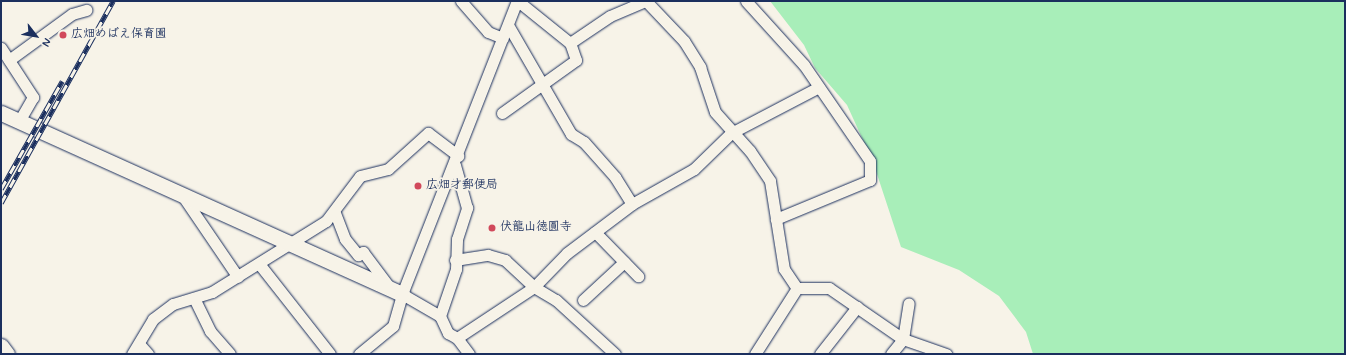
<!DOCTYPE html>
<meta charset="utf-8">
<style>
body{margin:0}
#map{position:relative;width:1346px;height:355px;overflow:hidden;background:#f7f3e8;font-family:Mynerve,"Klee One",sans-serif}
div>[style]{position:absolute}
.green>*{inset:0;background:#a8eeb9}
.roads{filter:drop-shadow(0 0 1px #1b2f5e) drop-shadow(0 0 1px #1b2f5e)}
.street>*{height:11px;margin:-5.5px;padding:0 5.5px;transform-origin:5.5px;border-radius:5.5px;background:#f7f3e8}
.secondary>*{height:15px;margin:-7.5px;padding:0 7.5px;transform-origin:7.5px;border-radius:7.5px;background:#f7f3e8}
.rail>*{height:4.5px;margin-top:-2.25px;transform-origin:0;background:repeating-linear-gradient(90deg,#f7f3e8 0 9px,#1b2f5e 0 18px);box-sizing:border-box;border-block:1px solid #1b2f5e}
.dots>*{width:11px;height:11px;translate:-50% -50%;box-sizing:border-box;border:2px solid #f7f3e8;border-radius:50%}
span{translate:-50% -50%;white-space:nowrap;text-align:center;line-height:1.15;-webkit-text-stroke:3.5px #f7f3e8;paint-order:stroke}
.poi-label{font-size:12px;color:#1b2f5e;font-weight:700}
.left{translate:0 -50%;text-align:left}
.frame{position:absolute;inset:0;border:2px solid #1b2f5e;pointer-events:none}
.north{position:absolute;left:16px;top:16px;width:40px;height:40px;-webkit-text-stroke:3px #f7f3e8;paint-order:stroke;rotate:121deg;font-size:11px;font-weight:700;line-height:16px;text-align:center;color:#1b2f5e}
.north::after{content:'';display:block;margin:auto;width:14px;height:18px;background:#1b2f5e;clip-path:polygon(50% 0,100% 100%,50% 72%,0 100%)}
</style>
<div id="map">
<div class="green">
<i style="clip-path:polygon(770px 1px,1345px 1px,1345px 354px,1033px 354px,1026px 332px,999px 296px,959px 270px,901px 247px,873px 162px,847px 105px,815px 68px,804px 45px)"></i>
</div>
<div class="roads">
<div class="street">
<i style="left:461px;top:1px;width:41px;rotate:48.9deg"></i>
<i style="left:488px;top:32px;width:16px;rotate:22deg"></i>
<i style="left:646px;top:1px;width:55px;rotate:46.5deg"></i>
<i style="left:684px;top:41px;width:31px;rotate:58deg"></i>
<i style="left:700px;top:67px;width:47px;rotate:71.6deg"></i>
<i style="left:715px;top:112px;width:52px;rotate:48.1deg"></i>
<i style="left:750px;top:151px;width:36px;rotate:56deg"></i>
<i style="left:770px;top:181px;width:89px;rotate:81deg"></i>
<i style="left:784px;top:269px;width:23px;rotate:56deg"></i>
<i style="left:746px;top:1px;width:86px;rotate:47.8deg"></i>
<i style="left:804px;top:65px;width:116px;rotate:55.5deg"></i>
<i style="left:870px;top:161px;width:19px;rotate:90deg"></i>
<i style="left:870px;top:180px;width:102px;rotate:157.5deg"></i>
<i style="left:508px;top:25px;width:126px;rotate:60deg"></i>
<i style="left:571px;top:134px;width:15px;rotate:32deg"></i>
<i style="left:584px;top:142px;width:47px;rotate:48.5deg"></i>
<i style="left:615px;top:177px;width:32px;rotate:58deg"></i>
<i style="left:570px;top:43px;width:48px;rotate:-34deg"></i>
<i style="left:610px;top:16px;width:39px;rotate:-23deg"></i>
<i style="left:1px;top:48px;width:59px;rotate:56.9deg"></i>
<i style="left:33px;top:97px;width:28px;rotate:120deg"></i>
<i style="left:9px;top:60px;width:78px;rotate:-36.1deg"></i>
<i style="left:72px;top:14px;width:15px;rotate:-16deg"></i>
<i style="left:502px;top:113px;width:91px;rotate:-35.6deg"></i>
<i style="left:576px;top:60px;width:18px;rotate:-109deg"></i>
<i style="left:570px;top:43px;width:67px;rotate:-141.1deg"></i>
<i style="left:182px;top:195px;width:99px;rotate:55.7deg"></i>
<i style="left:335px;top:213px;width:28px;rotate:69deg"></i>
<i style="left:345px;top:239px;width:21px;rotate:51deg"></i>
<i style="left:358px;top:255px;width:6px;rotate:-31deg"></i>
<i style="left:363px;top:252px;width:45px;rotate:53.1deg"></i>
<i style="left:595px;top:232px;width:62px;rotate:45.7deg"></i>
<i style="left:455px;top:260px;width:33px;rotate:-9deg"></i>
<i style="left:488px;top:255px;width:18px;rotate:16deg"></i>
<i style="left:505px;top:260px;width:40px;rotate:43deg"></i>
<i style="left:534px;top:287px;width:26px;rotate:31deg"></i>
<i style="left:556px;top:300px;width:80px;rotate:42.5deg"></i>
<i style="left:260px;top:265px;width:113px;rotate:51.8deg"></i>
<i style="left:402px;top:294px;width:44px;rotate:30.1deg"></i>
<i style="left:440px;top:316px;width:19px;rotate:65deg"></i>
<i style="left:448px;top:333px;width:10px;rotate:29deg"></i>
<i style="left:457px;top:338px;width:20px;rotate:53deg"></i>
<i style="left:194px;top:298px;width:37px;rotate:64deg"></i>
<i style="left:210px;top:331px;width:30px;rotate:49deg"></i>
<i style="left:583px;top:300px;width:56px;rotate:-42.8deg"></i>
<i style="left:440px;top:316px;width:50px;rotate:-71.2deg"></i>
<i style="left:456px;top:269px;width:30px;rotate:-88deg"></i>
<i style="left:457px;top:239px;width:33px;rotate:-72deg"></i>
<i style="left:467px;top:208px;width:45px;rotate:-105.6deg"></i>
<i style="left:457px;top:338px;width:92px;rotate:-33.5deg"></i>
<i style="left:534px;top:287px;width:47px;rotate:-45.9deg"></i>
<i style="left:567px;top:253px;width:81px;rotate:-37deg"></i>
<i style="left:632px;top:204px;width:71px;rotate:-29.4deg"></i>
<i style="left:694px;top:169px;width:52px;rotate:-44.2deg"></i>
<i style="left:731px;top:133px;width:99px;rotate:-27.6deg"></i>
<i style="left:140px;top:345px;width:12px;rotate:48deg"></i>
<i style="left:132px;top:354px;width:41px;rotate:-59deg"></i>
<i style="left:153px;top:319px;width:25px;rotate:-37deg"></i>
<i style="left:173px;top:304px;width:41px;rotate:-17.1deg"></i>
<i style="left:212px;top:292px;width:134px;rotate:-31.9deg"></i>
<i style="left:326px;top:221px;width:56px;rotate:-52.9deg"></i>
<i style="left:360px;top:176px;width:29px;rotate:-14deg"></i>
<i style="left:388px;top:169px;width:54px;rotate:-42deg"></i>
<i style="left:428px;top:133px;width:38px;rotate:37deg"></i>
<i style="left:359px;top:354px;width:44px;rotate:-39.5deg"></i>
<i style="left:393px;top:326px;width:33px;rotate:-74deg"></i>
<i style="left:402px;top:294px;width:315px;rotate:-68.6deg"></i>
<i style="left:755px;top:354px;width:78px;rotate:-57.5deg"></i>
<i style="left:797px;top:288px;width:32px"></i>
<i style="left:829px;top:288px;width:90px;rotate:34.6deg"></i>
<i style="left:903px;top:339px;width:46px;rotate:19.2deg"></i>
<i style="left:820px;top:354px;width:60px;rotate:-51.8deg"></i>
<i style="left:891px;top:354px;width:19px;rotate:-51deg"></i>
<i style="left:903px;top:339px;width:36px;rotate:-81deg"></i>
</div>
<div class="secondary">
<i style="left:1px;top:113px;width:440px;rotate:24.3deg"></i>
<i style="left:1px;top:346px;width:10px;rotate:53deg"></i>
</div>
</div>
<div class="rail">
<i style="left:1px;top:189px;width:124px;rotate:-60.5deg"></i>
<i style="left:1px;top:203px;width:231px;rotate:-61deg"></i>
</div>
<div class="dots">
<i style="left:63px;top:35px;background:#d1495b"></i>
<i style="left:418px;top:186px;background:#d1495b"></i>
<i style="left:492px;top:228px;background:#d1495b"></i>
</div>
<div class="poi-label">
<span class="left" style="left:71px;top:35px">広畑めばえ保育園</span>
<span class="left" style="left:426px;top:186px">広畑才郵便局</span>
<span class="left" style="left:500px;top:228px">伏龍山徳圓寺</span>
</div>
<div class="frame"></div>
<div class="north">N</div>
</div>
